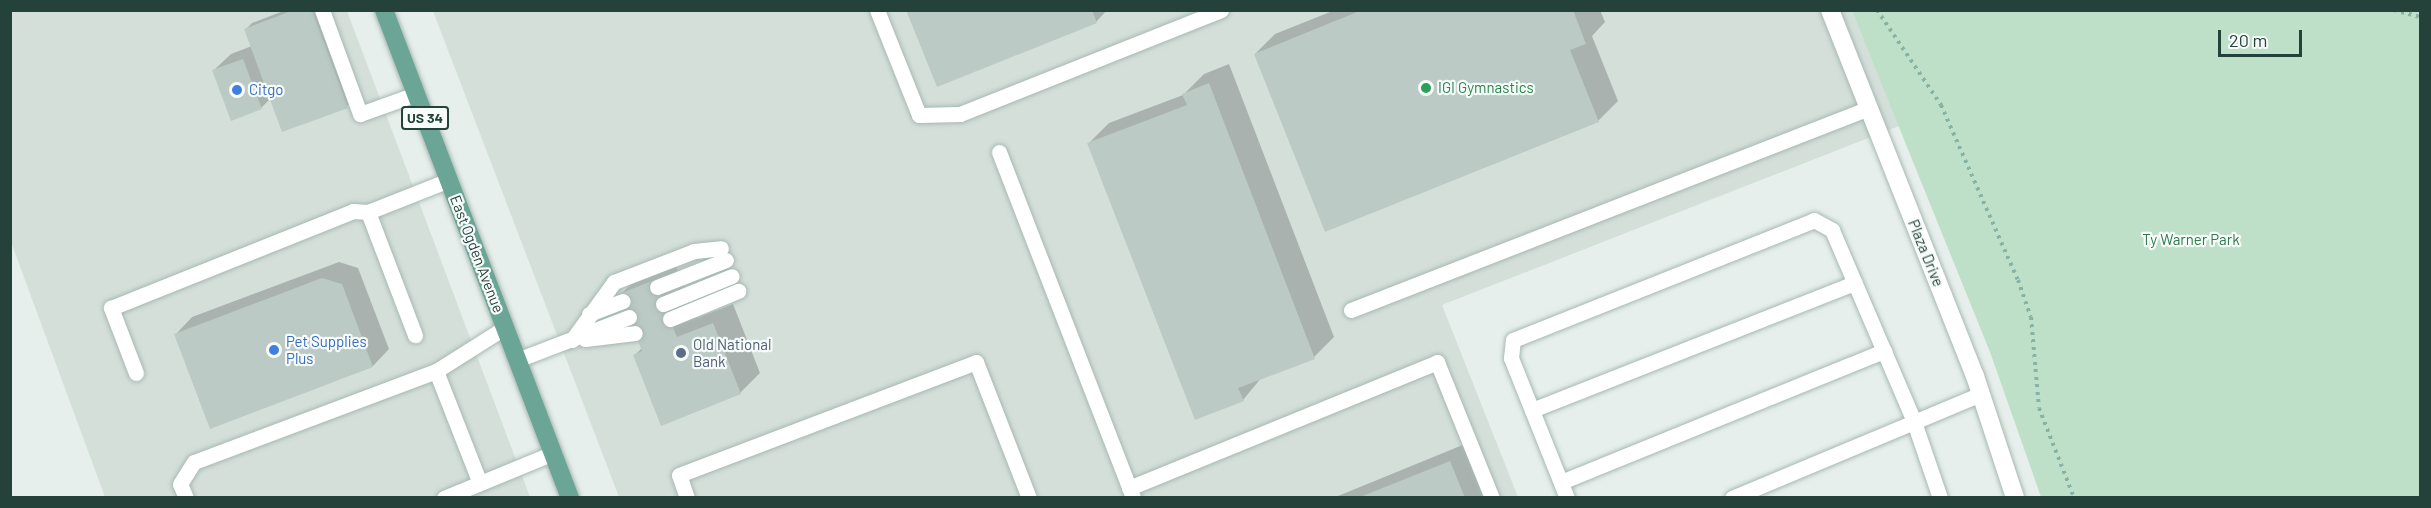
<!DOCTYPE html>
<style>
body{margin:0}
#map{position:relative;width:2431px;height:508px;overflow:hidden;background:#e6efeb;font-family:Barlow,sans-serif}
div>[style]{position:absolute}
.built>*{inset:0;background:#d4dfda}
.green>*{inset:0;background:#bfe0c8}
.shadow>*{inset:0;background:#0003}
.building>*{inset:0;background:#bbcac4}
.path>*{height:4px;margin-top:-2px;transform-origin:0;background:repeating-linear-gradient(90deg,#86b3a5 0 3px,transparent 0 7.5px)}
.roads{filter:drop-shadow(0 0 2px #a8b8b2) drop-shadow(0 0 2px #a8b8b2)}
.service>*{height:15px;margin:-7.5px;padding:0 7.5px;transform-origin:7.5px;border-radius:7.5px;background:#fff}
.minor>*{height:18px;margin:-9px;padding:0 9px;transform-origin:9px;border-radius:9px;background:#fff}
.primary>*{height:18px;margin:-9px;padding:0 9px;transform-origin:9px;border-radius:9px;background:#6aa596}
.dots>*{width:16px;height:16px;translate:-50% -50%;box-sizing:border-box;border:3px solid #f7fbf9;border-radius:50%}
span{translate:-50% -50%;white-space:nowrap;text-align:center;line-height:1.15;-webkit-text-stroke:4.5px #f7fbf9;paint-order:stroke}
.shield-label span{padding:2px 4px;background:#f7fbf9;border:2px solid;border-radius:4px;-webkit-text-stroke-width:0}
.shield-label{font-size:14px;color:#24423a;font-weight:700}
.leisure-label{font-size:15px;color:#27864d}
.left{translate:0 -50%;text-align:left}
.shop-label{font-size:15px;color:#366cbe}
.park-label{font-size:15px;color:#2d7a4b}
.street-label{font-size:15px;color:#24423a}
.service-label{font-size:15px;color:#4e5e75}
.frame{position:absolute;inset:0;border:12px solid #24423a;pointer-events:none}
.scale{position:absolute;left:2218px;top:30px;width:84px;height:27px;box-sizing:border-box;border:3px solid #24423a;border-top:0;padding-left:8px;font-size:18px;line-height:21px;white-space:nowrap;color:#24423a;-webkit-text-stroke:4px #f7fbf9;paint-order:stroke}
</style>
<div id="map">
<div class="built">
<i style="clip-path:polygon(11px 11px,347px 11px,530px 497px,105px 497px,11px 242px)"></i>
<i style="clip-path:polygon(433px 11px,1852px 11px,1899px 126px,1442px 305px,1518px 497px,619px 497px)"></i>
</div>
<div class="green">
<i style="clip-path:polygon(1852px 11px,2420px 11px,2420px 497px,2041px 497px,1990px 352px)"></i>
</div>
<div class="shadow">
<i style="clip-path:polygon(286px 10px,319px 10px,353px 101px,347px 106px,271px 98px,261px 108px,214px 70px,231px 54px,252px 46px,246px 29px,252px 23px)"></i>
<i style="clip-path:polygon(908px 10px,1107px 10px,1096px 22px)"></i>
<i style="clip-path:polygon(1335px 10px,1600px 10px,1605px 22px,1592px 36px,1618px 101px,1598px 121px,1255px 54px,1275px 34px)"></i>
<i style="clip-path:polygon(1229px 64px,1334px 337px,1314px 357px,1262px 377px,1243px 400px,1089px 143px,1109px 123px,1183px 95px,1204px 74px)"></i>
<i style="clip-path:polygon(674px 261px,697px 318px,733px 304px,760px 373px,740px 393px,635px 355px,642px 348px,621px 294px,641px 274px)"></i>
<i style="clip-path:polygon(339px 262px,358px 268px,389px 349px,373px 366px,211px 427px,176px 334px,192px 317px)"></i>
<i style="clip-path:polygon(1470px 442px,1493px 498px,1333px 498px)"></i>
</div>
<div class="building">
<i style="clip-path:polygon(294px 10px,312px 10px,348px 108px,282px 132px,244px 29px)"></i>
<i style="clip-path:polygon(906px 10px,1092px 10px,1097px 23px,937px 87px)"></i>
<i style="clip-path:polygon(1362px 10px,1573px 10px,1586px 44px,1570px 50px,1599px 122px,1325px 232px,1254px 54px)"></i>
<i style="clip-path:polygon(243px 59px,262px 109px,231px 121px,212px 70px)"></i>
<i style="clip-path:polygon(1209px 83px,1315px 359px,1238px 388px,1244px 401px,1195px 420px,1087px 143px,1187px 105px,1182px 94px)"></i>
<i style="clip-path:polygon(322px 278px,342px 284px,373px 367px,210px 429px,174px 334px)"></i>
<i style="clip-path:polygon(654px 280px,677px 337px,713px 323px,741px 394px,661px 426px,633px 355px,642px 351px,619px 294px)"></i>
<i style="clip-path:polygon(1450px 461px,1465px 498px,1360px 498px,1360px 497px)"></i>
</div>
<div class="path">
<i style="left:1877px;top:10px;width:115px;rotate:56deg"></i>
<i style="left:1941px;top:105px;width:191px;rotate:66.3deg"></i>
<i style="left:2018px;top:280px;width:39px;rotate:71deg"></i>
<i style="left:2031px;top:317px;width:91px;rotate:85deg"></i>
<i style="left:2039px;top:408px;width:97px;rotate:68.7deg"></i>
<i style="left:2394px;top:10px;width:27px;rotate:15deg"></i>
</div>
<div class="roads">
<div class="service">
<i style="left:322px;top:10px;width:111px;rotate:69.9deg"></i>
<i style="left:360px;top:114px;width:59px;rotate:-19.7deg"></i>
<i style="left:877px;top:10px;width:113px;rotate:68.2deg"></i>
<i style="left:919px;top:115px;width:41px;rotate:-1.4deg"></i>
<i style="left:960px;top:114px;width:281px;rotate:-21.7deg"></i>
<i style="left:999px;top:152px;width:371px;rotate:68.8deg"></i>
<i style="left:368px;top:212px;width:132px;rotate:69.1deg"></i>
<i style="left:657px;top:287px;width:74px;rotate:-21.4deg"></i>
<i style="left:663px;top:304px;width:74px;rotate:-22.1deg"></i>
<i style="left:1351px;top:310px;width:556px;rotate:-21.3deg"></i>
<i style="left:589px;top:314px;width:36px;rotate:-21deg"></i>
<i style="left:670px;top:319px;width:74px;rotate:-22.4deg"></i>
<i style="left:585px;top:339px;width:50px;rotate:-6.8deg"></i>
<i style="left:572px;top:340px;width:72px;rotate:-54.1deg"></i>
<i style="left:614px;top:282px;width:86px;rotate:-21.2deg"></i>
<i style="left:694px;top:251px;width:27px;rotate:-6deg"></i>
<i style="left:517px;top:360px;width:120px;rotate:-21deg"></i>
<i style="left:436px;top:371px;width:120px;rotate:68.6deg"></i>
<i style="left:136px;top:373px;width:70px;rotate:-111deg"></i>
<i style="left:111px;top:308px;width:261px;rotate:-21.8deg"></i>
<i style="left:353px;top:211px;width:15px;rotate:4deg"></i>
<i style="left:368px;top:212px;width:87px;rotate:-21.6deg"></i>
<i style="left:1532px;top:410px;width:347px;rotate:-21.5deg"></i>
<i style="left:1561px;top:482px;width:349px;rotate:-22.1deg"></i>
<i style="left:1129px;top:488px;width:333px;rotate:-22.2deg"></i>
<i style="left:1437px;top:362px;width:147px;rotate:68deg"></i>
<i style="left:186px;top:498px;width:15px;rotate:-113deg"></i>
<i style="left:180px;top:484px;width:26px;rotate:-58deg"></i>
<i style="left:194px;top:462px;width:259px;rotate:-20.6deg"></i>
<i style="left:436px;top:371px;width:80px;rotate:-32.3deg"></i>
<i style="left:444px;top:498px;width:118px;rotate:-22.4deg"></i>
<i style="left:687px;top:498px;width:24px;rotate:-109deg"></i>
<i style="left:679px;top:475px;width:318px;rotate:-20.8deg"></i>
<i style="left:976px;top:362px;width:146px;rotate:68.7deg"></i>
<i style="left:1567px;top:498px;width:151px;rotate:-111.8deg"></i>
<i style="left:1511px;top:358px;width:18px;rotate:-84deg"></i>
<i style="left:1513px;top:340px;width:324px;rotate:-21.7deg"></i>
<i style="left:1814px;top:220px;width:21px;rotate:29deg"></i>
<i style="left:1832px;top:230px;width:206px;rotate:66.8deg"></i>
<i style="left:1913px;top:419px;width:83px;rotate:71.1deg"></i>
<i style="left:1732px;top:498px;width:270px;rotate:-22.7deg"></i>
</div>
<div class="minor">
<i style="left:1830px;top:10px;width:394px;rotate:68.4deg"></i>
<i style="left:1975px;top:376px;width:128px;rotate:71.8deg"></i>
</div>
<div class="primary">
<i style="left:384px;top:10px;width:522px;rotate:69.14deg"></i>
</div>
</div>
<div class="dots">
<i style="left:1426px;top:88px;background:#2e9e5b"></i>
<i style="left:237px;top:90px;background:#3f7fe0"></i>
<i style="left:274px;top:350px;background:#3f7fe0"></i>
<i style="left:681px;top:353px;background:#5c6f8a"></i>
</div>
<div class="shield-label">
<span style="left:425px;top:118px">US 34</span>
</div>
<div class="leisure-label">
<span class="left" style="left:1438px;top:88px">IGI Gymnastics</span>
</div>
<div class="shop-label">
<span class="left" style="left:249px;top:90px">Citgo</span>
<span class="left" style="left:286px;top:350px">Pet Supplies<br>Plus</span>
</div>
<div class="park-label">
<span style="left:2191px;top:240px">Ty Warner Park</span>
</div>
<div class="street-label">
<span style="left:1926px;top:253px;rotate:68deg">Plaza Drive</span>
<span style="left:477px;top:254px;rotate:69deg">East Ogden Avenue</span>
</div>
<div class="service-label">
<span class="left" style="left:693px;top:353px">Old National<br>Bank</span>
</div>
<div class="frame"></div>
<div class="scale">20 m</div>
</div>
